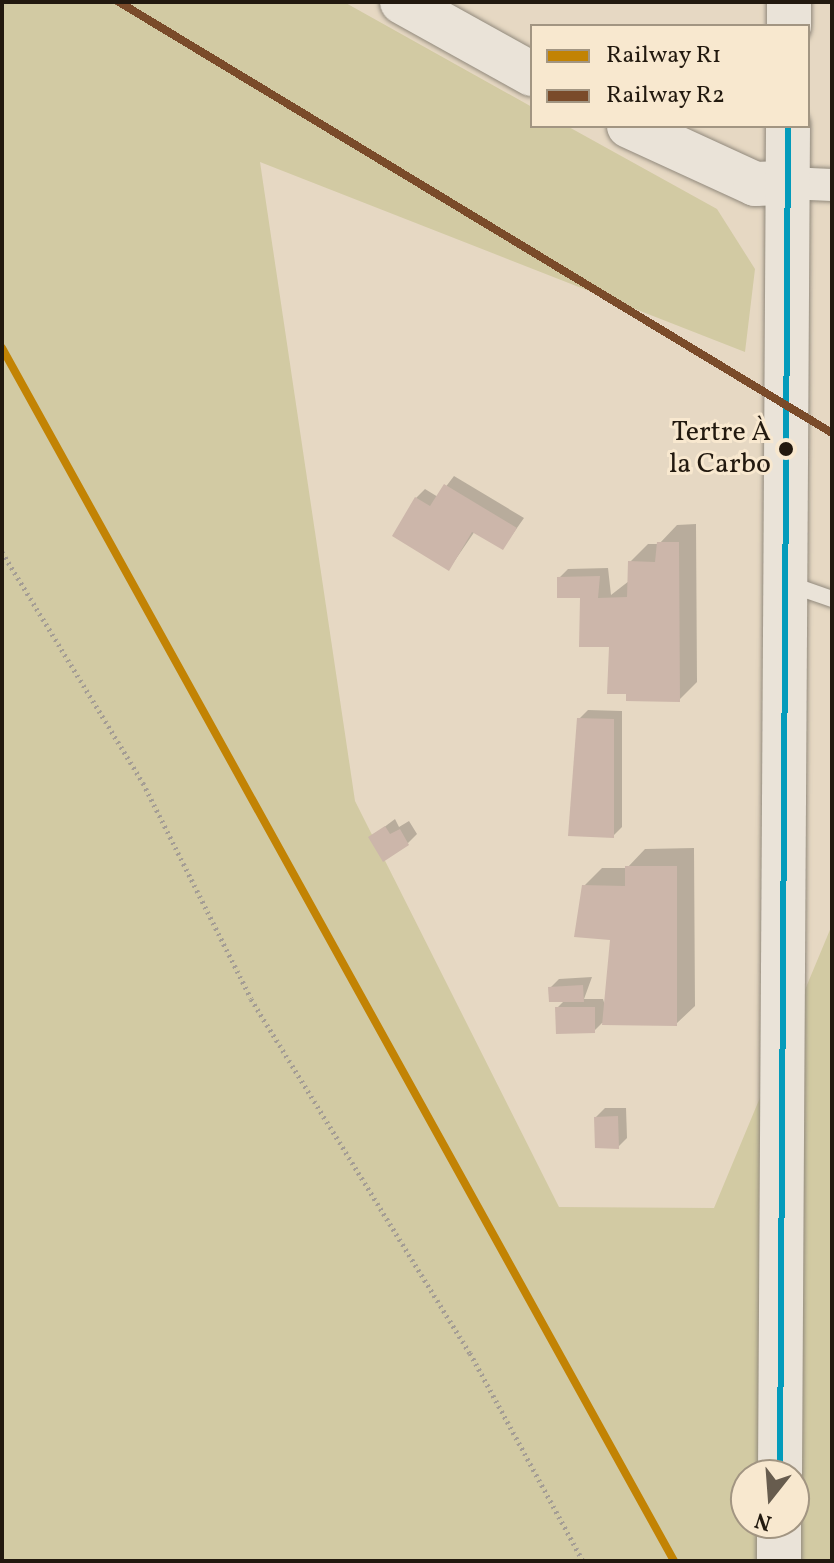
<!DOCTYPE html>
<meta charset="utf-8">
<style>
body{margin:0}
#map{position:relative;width:834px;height:1563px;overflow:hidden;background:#e6d8c3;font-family:Vollkorn,serif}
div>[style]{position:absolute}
.green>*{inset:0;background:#d2caa3}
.shadow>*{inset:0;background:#0003}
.building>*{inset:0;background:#ccb6aa}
.path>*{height:5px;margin-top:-2.5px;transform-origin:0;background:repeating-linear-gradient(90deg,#a49d94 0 2px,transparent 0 6px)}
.roads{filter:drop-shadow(0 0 2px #91897c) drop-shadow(0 0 2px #91897c)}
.service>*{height:16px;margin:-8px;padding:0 8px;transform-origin:8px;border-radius:8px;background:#eae3d8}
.minor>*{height:32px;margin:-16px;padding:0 16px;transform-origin:16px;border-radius:16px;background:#eae3d8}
.secondary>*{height:44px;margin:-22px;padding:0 22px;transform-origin:22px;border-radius:22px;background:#eae3d8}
.bus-1>*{height:6px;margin:-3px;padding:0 3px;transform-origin:3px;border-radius:3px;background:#039bbb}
.rail-1>*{height:8px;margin:-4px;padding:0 4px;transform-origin:4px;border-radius:4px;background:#c28304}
.rail-2>*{height:8px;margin:-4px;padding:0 4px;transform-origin:4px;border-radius:4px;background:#7a4b2a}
.dots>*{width:22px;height:22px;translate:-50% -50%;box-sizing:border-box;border:4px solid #f8e8cf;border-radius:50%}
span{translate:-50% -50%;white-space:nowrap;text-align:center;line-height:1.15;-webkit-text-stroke:6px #f8e8cf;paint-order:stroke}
.bus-label{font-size:28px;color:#22190f}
.right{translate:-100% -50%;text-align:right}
.frame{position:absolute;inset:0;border:4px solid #22190f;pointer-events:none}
.legend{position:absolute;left:530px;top:24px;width:280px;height:104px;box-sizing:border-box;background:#f8e8cf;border:2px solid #a29582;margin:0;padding:10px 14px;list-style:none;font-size:24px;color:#22190f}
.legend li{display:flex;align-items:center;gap:16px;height:40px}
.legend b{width:40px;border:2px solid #a29582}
.north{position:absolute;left:730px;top:1459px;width:80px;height:80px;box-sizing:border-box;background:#f8e8cf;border:2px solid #a29582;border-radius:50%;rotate:197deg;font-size:22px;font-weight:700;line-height:32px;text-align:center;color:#22190f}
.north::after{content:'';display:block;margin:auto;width:28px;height:36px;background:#675c4e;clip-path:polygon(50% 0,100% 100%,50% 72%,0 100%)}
</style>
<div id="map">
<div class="green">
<i style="clip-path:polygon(evenodd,2px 2px,344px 2px,532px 107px,532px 126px,567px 126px,717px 209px,755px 269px,745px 352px,260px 162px,355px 801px,559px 1207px,714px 1208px,832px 925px,832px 1561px,2px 1561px,2px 2px,746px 1475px,794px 1475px,794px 1523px,746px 1523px,746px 1475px)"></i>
</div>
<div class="shadow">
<i style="clip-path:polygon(454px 476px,524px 518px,503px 548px,475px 531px,449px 569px,416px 498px,425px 489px,438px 497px)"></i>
<i style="clip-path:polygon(696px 524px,697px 682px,679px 700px,609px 692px,611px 644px,582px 596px,559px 578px,568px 569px,608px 568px,611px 595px,629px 581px,630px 562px,648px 544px,659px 544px,677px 525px)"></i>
<i style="clip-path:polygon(588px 710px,622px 711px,622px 827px,613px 836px,579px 719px)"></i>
<i style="clip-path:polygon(395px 819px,399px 827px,409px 821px,417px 834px,408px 843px,371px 837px)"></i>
<i style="clip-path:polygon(694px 848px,695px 1006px,676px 1024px,602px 1023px,594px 1031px,557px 1008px,565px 1000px,550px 988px,559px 979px,592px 977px,584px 999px,603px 999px,606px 1009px,612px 938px,584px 886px,602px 868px,627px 868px,645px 849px)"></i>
<i style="clip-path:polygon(605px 1108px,626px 1108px,627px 1138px,618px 1147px,596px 1117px)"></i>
</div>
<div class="building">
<i style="clip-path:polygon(444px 484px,517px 528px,503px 550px,472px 532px,449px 571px,392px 536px,415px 497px,430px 506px)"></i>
<i style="clip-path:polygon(657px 542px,679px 542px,680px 702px,626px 701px,626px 694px,607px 694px,609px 647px,579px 647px,580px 598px,557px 598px,557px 577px,600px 576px,598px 598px,627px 597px,628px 561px,655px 562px)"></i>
<i style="clip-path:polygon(577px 718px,614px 719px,614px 838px,568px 836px)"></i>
<i style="clip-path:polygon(385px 826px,390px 834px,400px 829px,409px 845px,383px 862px,368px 837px)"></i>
<i style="clip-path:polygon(625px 866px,677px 866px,677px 1026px,602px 1025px,610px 940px,574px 937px,582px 885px,625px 886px)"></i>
<i style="clip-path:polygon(583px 985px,584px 1002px,549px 1002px,548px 987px)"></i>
<i style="clip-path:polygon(555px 1007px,595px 1007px,595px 1033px,556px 1034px)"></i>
<i style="clip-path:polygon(618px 1116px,619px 1149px,595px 1148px,594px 1117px)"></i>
</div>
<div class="path">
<i style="left:2px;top:552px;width:271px;rotate:58.6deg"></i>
<i style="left:143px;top:783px;width:241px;rotate:63.4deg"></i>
<i style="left:251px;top:999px;width:416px;rotate:58.3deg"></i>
<i style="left:470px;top:1353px;width:237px;rotate:61.5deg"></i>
</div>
<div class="roads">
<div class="service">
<i style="left:789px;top:584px;width:46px;rotate:19.2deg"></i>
</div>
<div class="minor">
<i style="left:788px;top:183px;width:44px;rotate:2.6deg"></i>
</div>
<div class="secondary">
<i style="left:402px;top:2px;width:149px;rotate:29deg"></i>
<i style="left:789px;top:26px;width:24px;rotate:-90deg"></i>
<i style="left:629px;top:126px;width:139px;rotate:24.7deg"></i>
<i style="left:755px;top:184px;width:33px;rotate:-2deg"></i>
<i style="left:780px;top:1475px;width:1349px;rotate:-89.66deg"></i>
<i style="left:779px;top:1561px;width:38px;rotate:-90deg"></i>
</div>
</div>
<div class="bus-1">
<i style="left:780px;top:1475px;width:1349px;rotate:-89.66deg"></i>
</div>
<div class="rail-1">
<i style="left:2px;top:348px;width:1387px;rotate:61.01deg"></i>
</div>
<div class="rail-2">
<i style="left:119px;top:2px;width:833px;rotate:31.15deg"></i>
</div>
<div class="dots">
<i style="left:786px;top:449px;background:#22190f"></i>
</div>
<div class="bus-label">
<span class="right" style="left:771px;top:449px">Tertre À<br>la Carbo</span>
</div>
<div class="frame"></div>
<ul class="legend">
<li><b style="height:10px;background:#c28304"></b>Railway R1</li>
<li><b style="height:10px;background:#7a4b2a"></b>Railway R2</li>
</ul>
<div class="north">N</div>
</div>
